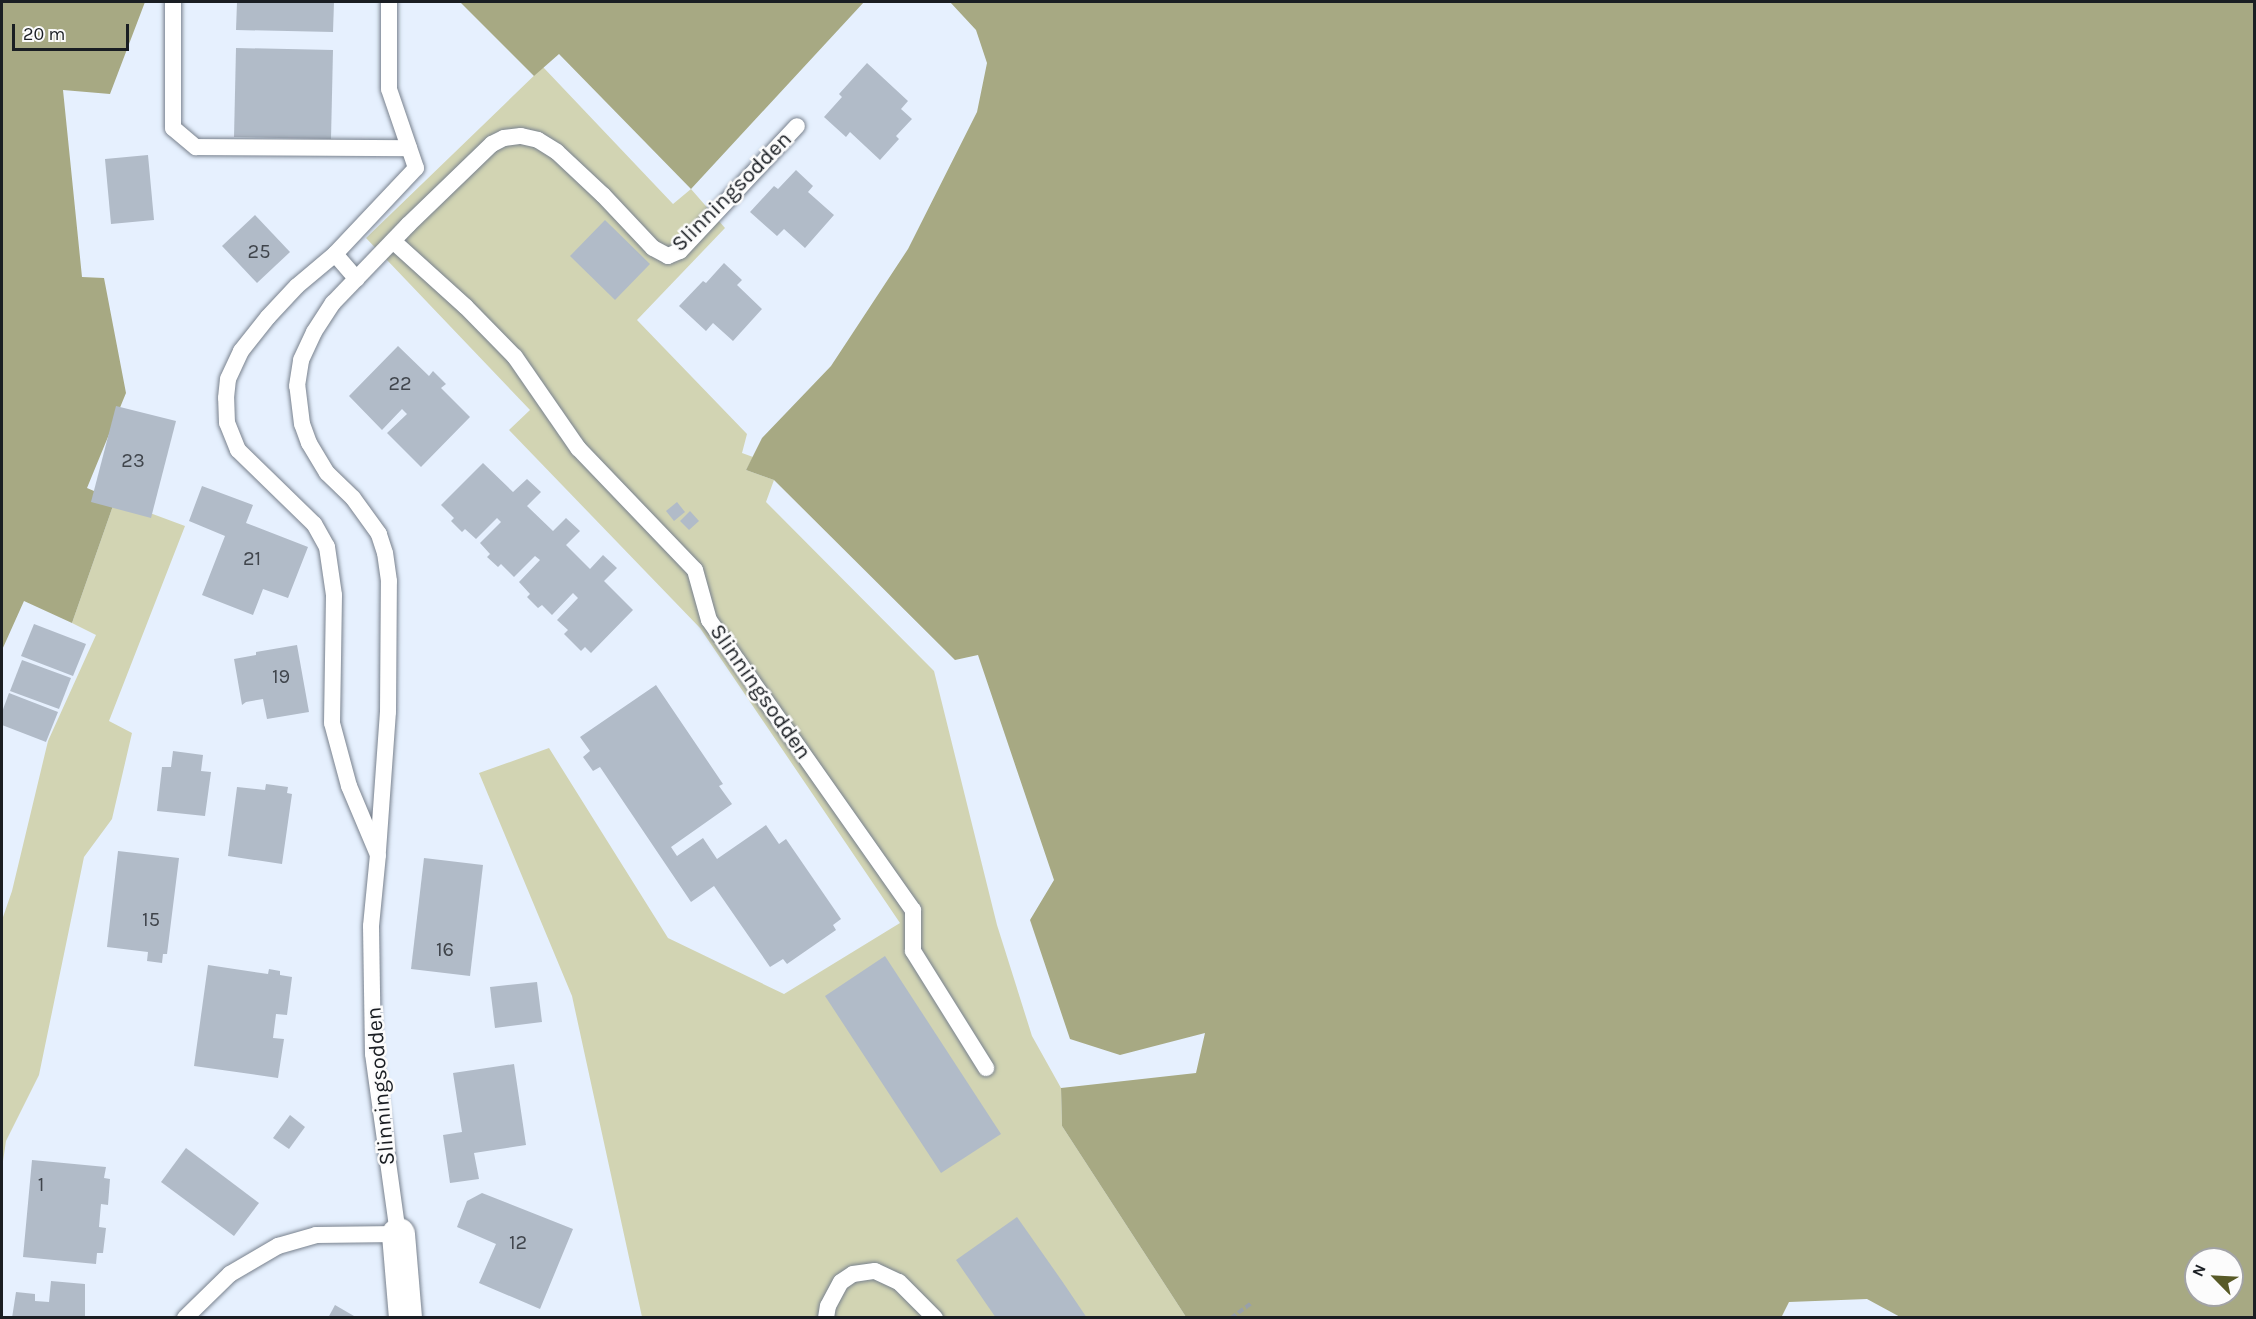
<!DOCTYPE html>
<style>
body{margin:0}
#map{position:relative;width:2256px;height:1319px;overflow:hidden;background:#e6f0fe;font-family:Karla,sans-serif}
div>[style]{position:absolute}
.green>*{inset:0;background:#d2d4b3}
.water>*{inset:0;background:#a7a983}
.building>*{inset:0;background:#b1bbc8}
.path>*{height:4px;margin-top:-2px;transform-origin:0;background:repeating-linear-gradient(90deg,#98a0aa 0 6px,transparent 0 9px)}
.roads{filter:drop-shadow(0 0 2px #78818d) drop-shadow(0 0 2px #78818d)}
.service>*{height:16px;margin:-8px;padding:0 8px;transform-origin:8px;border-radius:8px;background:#fff}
.minor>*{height:33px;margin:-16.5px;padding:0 16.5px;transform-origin:16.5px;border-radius:16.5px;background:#fff}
span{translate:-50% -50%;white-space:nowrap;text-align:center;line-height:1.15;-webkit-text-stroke:5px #fcfcfc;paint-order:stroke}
.number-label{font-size:20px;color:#40454c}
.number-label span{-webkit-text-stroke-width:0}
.street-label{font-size:22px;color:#1a1e23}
.frame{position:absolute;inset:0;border:3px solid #1a1e23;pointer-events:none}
.north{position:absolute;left:2184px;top:1247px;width:60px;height:60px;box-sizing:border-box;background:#fcfcfc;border:2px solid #a2a3a5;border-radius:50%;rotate:294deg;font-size:16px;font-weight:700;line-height:24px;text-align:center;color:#1a1e23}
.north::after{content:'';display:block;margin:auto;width:21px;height:27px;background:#585a27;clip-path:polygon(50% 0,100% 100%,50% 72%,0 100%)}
.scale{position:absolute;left:12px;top:24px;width:117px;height:27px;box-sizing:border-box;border:3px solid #1a1e23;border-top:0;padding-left:8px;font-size:18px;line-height:21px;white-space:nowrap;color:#1a1e23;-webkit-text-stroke:4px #fcfcfc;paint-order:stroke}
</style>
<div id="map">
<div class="green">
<i style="clip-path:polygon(543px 67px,673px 204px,691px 189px,725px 228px,637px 320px,747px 434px,742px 453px,753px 457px,746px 470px,774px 480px,766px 502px,934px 671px,997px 925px,1032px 1036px,1061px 1088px,1062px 1126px,1186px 1317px,642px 1317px,572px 996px,479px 773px,549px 748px,668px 938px,784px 994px,900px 923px,700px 628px,509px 430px,530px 410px,366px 238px)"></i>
<i style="clip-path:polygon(115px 500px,185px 526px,109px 721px,132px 733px,112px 819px,84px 857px,39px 1075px,6px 1141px,2px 1168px,2px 920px,12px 891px,48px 741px,96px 635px,72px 623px)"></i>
</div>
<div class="water">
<i style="clip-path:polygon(2px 2px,145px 2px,110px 94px,63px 90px,82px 277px,104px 278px,126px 393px,87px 488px,115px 500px,72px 623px,24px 601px,2px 650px)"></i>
<i style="clip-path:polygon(460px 2px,864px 2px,691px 189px,559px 54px,534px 76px)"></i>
<i style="clip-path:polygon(evenodd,950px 2px,2254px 2px,2254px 1317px,1902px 1318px,1867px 1299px,1789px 1302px,1781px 1318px,1186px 1317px,1062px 1126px,1061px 1088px,1196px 1073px,1205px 1033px,1120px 1055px,1070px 1039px,1030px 920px,1054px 880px,978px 655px,955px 660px,774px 480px,746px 470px,762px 438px,831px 366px,908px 249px,977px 112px,987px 63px,976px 30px,950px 2px,2196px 1259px,2232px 1259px,2232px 1295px,2196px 1295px,2196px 1259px)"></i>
</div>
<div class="building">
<i style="clip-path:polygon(237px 2px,334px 2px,333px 32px,236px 30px)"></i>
<i style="clip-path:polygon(236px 48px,333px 50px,331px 139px,234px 137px)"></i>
<i style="clip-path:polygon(867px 63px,908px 101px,901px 109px,912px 119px,896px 136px,899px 139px,880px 160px,850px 132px,846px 137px,824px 117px,842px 97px,839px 94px)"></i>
<i style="clip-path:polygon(148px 155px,154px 220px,111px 224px,105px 159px)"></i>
<i style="clip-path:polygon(796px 170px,813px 186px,808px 192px,834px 215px,805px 248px,784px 229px,777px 236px,750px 212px,774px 186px,778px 189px)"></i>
<i style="clip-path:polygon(255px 215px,290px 252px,257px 283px,222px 246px)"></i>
<i style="clip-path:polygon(605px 220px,650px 264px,615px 300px,570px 256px)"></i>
<i style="clip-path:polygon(724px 263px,742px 280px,737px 285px,762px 309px,733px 341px,713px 323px,706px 331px,679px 306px,703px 281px,706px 283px)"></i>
<i style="clip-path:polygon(398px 346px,429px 376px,433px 371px,446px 384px,441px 388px,470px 417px,421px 467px,387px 433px,407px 414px,402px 409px,382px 430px,349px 396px)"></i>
<i style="clip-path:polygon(116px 406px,176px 421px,151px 518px,91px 502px)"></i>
<i style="clip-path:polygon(483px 463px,513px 492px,527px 479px,541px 492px,527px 506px,553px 531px,566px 518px,580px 531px,566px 545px,590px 569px,603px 555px,617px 568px,604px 581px,633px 610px,591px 653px,585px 647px,581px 651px,564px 634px,568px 630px,557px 620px,578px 598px,573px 593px,552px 615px,542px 605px,538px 608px,527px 597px,530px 594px,519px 582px,540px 560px,535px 556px,514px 577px,501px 564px,498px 567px,487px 557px,490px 554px,480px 543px,501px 522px,497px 518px,476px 539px,465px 529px,462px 532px,451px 521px,454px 518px,441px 505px)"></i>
<i style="clip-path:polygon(202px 486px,253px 505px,246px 523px,308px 547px,288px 598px,263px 589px,253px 615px,202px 595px,225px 536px,189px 521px)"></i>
<i style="clip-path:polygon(677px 502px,685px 512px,674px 521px,666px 511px)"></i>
<i style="clip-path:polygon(690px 511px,699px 521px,689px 530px,680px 521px)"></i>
<i style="clip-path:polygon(34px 624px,86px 644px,73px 676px,21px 656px)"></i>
<i style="clip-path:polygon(297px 645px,309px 712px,267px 719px,263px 699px,246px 702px,242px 705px,234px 659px,256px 655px,256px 652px)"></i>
<i style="clip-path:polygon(22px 660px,71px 678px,59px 709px,10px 691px)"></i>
<i style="clip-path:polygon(656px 685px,723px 784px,719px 786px,732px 804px,671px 847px,677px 856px,703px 838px,717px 859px,766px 825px,779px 844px,786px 839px,841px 919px,833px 925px,836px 930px,787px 964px,783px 959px,770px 967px,714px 886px,691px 902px,600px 767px,593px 771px,583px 757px,590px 751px,580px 737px)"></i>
<i style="clip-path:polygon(9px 693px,58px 712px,46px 742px,2px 725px,2px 712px)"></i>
<i style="clip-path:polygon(173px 751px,203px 755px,201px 771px,211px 772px,205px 816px,157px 811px,162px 767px,171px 767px)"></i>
<i style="clip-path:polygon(266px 784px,288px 787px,287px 793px,292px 794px,282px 864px,228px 856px,237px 787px,265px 790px)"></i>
<i style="clip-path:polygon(118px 851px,179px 858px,167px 954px,163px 954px,162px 963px,147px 961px,148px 952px,107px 947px)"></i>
<i style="clip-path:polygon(424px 858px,483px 865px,470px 976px,411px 969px)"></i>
<i style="clip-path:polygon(885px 956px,1001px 1134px,941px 1173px,825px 996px)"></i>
<i style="clip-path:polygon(208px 965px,268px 974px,269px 969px,280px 971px,280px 975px,292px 977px,287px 1015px,276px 1014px,273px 1038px,284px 1039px,278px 1078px,194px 1066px)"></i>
<i style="clip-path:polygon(537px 982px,542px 1022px,495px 1028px,490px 987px)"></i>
<i style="clip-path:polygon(514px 1064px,526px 1145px,474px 1153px,479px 1179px,450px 1183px,443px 1135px,462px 1132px,453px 1073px)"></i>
<i style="clip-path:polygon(290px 1115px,305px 1127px,289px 1149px,273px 1138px)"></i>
<i style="clip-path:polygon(186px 1148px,259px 1203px,234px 1236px,161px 1182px)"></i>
<i style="clip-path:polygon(32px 1160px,106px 1167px,104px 1178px,110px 1179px,108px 1205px,101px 1204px,99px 1227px,106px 1228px,103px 1253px,97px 1253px,96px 1264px,23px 1257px)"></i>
<i style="clip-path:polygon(482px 1193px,573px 1229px,540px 1309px,479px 1283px,496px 1244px,457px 1227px,467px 1201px)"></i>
<i style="clip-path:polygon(1017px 1217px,1062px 1281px,1087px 1318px,996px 1318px,956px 1260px)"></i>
<i style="clip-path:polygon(51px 1281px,85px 1284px,85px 1318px,12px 1318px,16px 1292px,35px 1294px,35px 1301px,49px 1302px)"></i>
<i style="clip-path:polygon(335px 1305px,354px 1316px,353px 1318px,328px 1318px)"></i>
</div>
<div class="path">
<i style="left:1231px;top:1318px;width:26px;rotate:-36deg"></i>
</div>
<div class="roads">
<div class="service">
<i style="left:173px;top:2px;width:126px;rotate:90deg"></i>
<i style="left:173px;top:128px;width:30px;rotate:40deg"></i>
<i style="left:196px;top:147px;width:213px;rotate:0.3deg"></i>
<i style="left:393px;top:241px;width:98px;rotate:42.1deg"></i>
<i style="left:466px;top:307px;width:70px;rotate:45.6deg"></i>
<i style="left:515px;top:357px;width:111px;rotate:55.3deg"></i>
<i style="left:578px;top:448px;width:169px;rotate:46.2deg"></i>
<i style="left:695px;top:570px;width:52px;rotate:74.4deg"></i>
<i style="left:709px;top:620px;width:355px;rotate:54.9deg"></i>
<i style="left:913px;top:910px;width:41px;rotate:90deg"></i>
<i style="left:913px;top:951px;width:138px;rotate:58deg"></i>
<i style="left:335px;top:254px;width:118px;rotate:-46.7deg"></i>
<i style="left:416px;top:168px;width:83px;rotate:-108.9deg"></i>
<i style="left:389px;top:89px;width:87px;rotate:-90deg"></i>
<i style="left:378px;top:851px;width:139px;rotate:-85.9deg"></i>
<i style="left:388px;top:712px;width:131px;rotate:-89.6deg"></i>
<i style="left:389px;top:581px;width:28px;rotate:-98deg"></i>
<i style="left:385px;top:553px;width:20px;rotate:-108deg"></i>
<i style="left:379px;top:534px;width:44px;rotate:-125.8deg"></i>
<i style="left:353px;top:498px;width:36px;rotate:-136deg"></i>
<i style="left:327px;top:473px;width:35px;rotate:-121deg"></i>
<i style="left:309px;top:443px;width:20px;rotate:-110deg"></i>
<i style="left:302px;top:424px;width:38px;rotate:-97deg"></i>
<i style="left:297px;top:386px;width:26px;rotate:-81deg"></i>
<i style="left:301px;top:360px;width:31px;rotate:-65deg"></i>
<i style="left:314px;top:332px;width:35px;rotate:-57deg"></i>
<i style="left:333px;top:303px;width:108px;rotate:-46.1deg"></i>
<i style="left:408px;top:225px;width:117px;rotate:-44deg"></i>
<i style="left:492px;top:144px;width:13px;rotate:-27deg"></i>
<i style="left:504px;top:138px;width:17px;rotate:-7deg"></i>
<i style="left:521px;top:136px;width:17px;rotate:13deg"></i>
<i style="left:538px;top:140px;width:22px;rotate:32deg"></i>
<i style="left:557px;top:152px;width:63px;rotate:43.1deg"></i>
<i style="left:603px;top:195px;width:73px;rotate:46.7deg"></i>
<i style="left:653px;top:248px;width:17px;rotate:28deg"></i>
<i style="left:668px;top:256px;width:13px;rotate:-23deg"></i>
<i style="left:680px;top:251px;width:171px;rotate:-46.9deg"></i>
<i style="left:185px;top:1318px;width:63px;rotate:-44.4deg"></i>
<i style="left:230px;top:1274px;width:56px;rotate:-30.3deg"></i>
<i style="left:278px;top:1246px;width:40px;rotate:-16deg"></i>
<i style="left:316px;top:1235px;width:82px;rotate:-0.7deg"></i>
<i style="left:398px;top:1234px;width:182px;rotate:-97.9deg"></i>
<i style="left:373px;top:1054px;width:128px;rotate:-90.9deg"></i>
<i style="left:371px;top:926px;width:71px;rotate:-84.4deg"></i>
<i style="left:378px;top:855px;width:75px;rotate:-112.8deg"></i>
<i style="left:349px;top:786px;width:65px;rotate:-105.1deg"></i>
<i style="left:332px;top:723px;width:128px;rotate:-89.1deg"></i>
<i style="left:334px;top:595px;width:49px;rotate:-98.3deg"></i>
<i style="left:327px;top:547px;width:26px;rotate:-119deg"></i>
<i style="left:314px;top:524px;width:106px;rotate:-135.8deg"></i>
<i style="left:238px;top:450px;width:29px;rotate:-112deg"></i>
<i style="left:227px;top:423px;width:25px;rotate:-92deg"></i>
<i style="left:226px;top:398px;width:19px;rotate:-84deg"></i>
<i style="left:228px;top:379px;width:31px;rotate:-65deg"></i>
<i style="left:241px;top:351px;width:43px;rotate:-51.5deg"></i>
<i style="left:268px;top:317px;width:42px;rotate:-46.9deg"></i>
<i style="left:297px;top:286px;width:50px;rotate:-40.1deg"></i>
<i style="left:335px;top:254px;width:33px;rotate:49deg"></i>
<i style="left:826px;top:1318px;width:12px;rotate:-81deg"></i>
<i style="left:828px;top:1306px;width:27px;rotate:-62deg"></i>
<i style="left:841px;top:1282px;width:14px;rotate:-34deg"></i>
<i style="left:853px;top:1274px;width:22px;rotate:-8deg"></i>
<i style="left:875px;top:1271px;width:26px;rotate:25deg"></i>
<i style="left:899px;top:1282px;width:51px;rotate:45deg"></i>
</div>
<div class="minor">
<i style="left:398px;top:1234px;width:84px;rotate:85.2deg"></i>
</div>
</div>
<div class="number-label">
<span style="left:259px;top:251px">25</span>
<span style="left:400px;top:383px">22</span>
<span style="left:133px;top:460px">23</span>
<span style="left:252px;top:558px">21</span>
<span style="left:281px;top:676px">19</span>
<span style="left:151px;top:919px">15</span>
<span style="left:445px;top:949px">16</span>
<span style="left:41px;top:1184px">1</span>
<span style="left:518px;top:1242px">12</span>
</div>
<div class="street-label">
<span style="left:732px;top:192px;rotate:-45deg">Slinningsodden</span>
<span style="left:760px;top:692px;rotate:55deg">Slinningsodden</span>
<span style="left:381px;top:1086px;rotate:-95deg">Slinningsodden</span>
</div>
<div class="frame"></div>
<div class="north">N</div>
<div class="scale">20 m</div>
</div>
